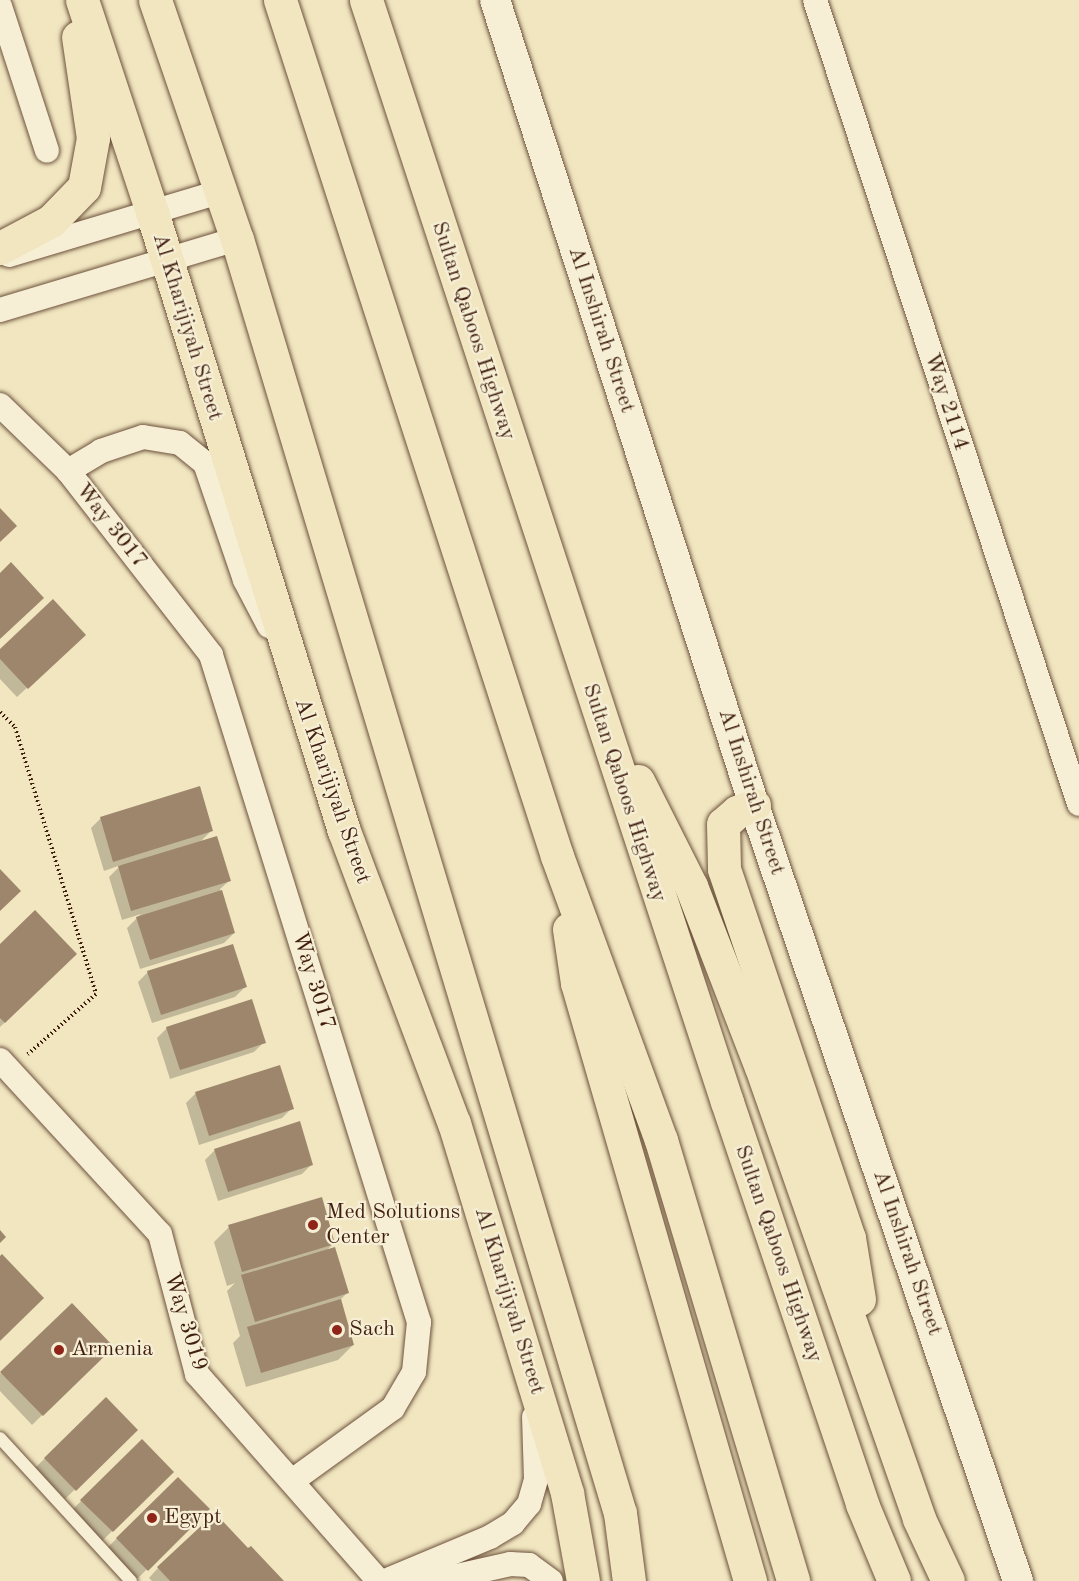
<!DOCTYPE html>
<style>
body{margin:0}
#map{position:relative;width:1079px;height:1581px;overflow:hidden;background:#f1e6c0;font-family:"Old Standard TT",serif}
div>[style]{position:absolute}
.shadow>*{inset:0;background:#0003}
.building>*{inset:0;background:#9d866c}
.path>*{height:4px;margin-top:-2px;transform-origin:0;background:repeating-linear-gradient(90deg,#411f10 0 1.5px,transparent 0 4.5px)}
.roads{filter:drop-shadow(0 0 2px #6d513c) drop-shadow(0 0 2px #6d513c)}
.service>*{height:12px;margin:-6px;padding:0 6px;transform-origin:6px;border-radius:6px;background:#f6efd6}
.minor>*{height:24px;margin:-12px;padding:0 12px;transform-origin:12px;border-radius:12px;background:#f6efd6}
.tertiary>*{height:30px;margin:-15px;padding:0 15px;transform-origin:15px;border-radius:15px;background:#f6efd6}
.primary>*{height:33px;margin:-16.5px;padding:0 16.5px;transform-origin:16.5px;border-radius:16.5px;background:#f1e6c0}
.trunk>*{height:33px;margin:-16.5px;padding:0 16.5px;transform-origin:16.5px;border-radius:16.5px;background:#f1e6c0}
.dots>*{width:16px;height:16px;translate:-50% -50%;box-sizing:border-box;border:3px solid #f6efd6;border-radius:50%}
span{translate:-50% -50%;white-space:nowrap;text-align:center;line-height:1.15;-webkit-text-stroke:4.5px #f6efd6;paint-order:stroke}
.street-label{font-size:22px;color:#411f10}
.poi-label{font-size:22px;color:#411f10}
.left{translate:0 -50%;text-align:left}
</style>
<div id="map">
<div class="shadow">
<i style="clip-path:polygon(74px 644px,17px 697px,0 679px,0 651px)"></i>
<i style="clip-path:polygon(101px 818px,211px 831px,199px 843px,229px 881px,220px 889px,234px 933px,224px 943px,140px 969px,127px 928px,141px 914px,122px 920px,109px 877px,121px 865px,104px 871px,91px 828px)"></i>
<i style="clip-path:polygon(0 946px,75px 954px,0 1027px)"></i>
<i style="clip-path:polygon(148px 972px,245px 987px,235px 997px,152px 1023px,138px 982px)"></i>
<i style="clip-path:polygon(167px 1028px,264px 1042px,254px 1052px,170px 1079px,157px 1038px)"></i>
<i style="clip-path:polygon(279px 1067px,292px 1108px,282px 1118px,199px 1145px,186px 1103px,195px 1094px)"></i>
<i style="clip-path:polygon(215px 1150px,311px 1165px,302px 1174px,218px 1201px,205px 1160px)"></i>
<i style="clip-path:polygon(229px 1227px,334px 1243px,326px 1251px,347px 1293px,340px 1300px,353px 1345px,338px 1360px,246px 1387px,233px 1343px,240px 1336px,227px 1291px,235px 1283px,227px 1286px,214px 1242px)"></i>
<i style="clip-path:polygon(72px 1305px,112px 1347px,32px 1425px,0 1391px,0 1374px)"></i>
<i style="clip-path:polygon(106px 1399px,136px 1430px,65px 1499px,35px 1468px)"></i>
<i style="clip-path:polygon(142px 1441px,172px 1472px,102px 1541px,72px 1510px)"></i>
<i style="clip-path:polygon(178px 1479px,208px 1509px,137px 1579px,107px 1548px)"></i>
<i style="clip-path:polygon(248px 1551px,281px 1581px,152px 1581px,149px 1578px,158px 1568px)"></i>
</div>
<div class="building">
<i style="clip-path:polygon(0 508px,17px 526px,0 542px)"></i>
<i style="clip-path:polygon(11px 562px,44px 598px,0 639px,0 573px)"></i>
<i style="clip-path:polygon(53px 599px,86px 635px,28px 689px,0 659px,0 649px)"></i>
<i style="clip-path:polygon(200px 786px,213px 831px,113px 862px,100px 817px)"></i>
<i style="clip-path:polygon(217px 836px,231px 881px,131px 911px,118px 866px)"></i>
<i style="clip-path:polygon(0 869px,21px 891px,0 911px)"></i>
<i style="clip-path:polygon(222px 890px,235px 933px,150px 960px,136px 917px)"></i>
<i style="clip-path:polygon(35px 910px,77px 954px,5px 1023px,0 1018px,0 944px)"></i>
<i style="clip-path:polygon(233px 944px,247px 987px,161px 1015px,147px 971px)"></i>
<i style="clip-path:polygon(252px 999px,266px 1043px,180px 1070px,166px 1027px)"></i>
<i style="clip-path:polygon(280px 1065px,294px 1109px,209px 1136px,195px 1092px)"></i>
<i style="clip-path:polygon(300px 1121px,313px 1165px,228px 1192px,214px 1149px)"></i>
<i style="clip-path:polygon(322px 1197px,335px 1244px,242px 1272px,228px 1225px)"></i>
<i style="clip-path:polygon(0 1230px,6px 1237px,0 1243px)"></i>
<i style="clip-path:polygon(335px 1247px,349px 1293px,255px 1322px,241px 1275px)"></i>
<i style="clip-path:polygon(2px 1254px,44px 1298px,0 1341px,0 1256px)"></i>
<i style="clip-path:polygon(341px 1299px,354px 1345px,261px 1373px,247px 1327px)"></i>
<i style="clip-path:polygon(72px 1303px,114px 1347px,43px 1416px,0 1372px)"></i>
<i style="clip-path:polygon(106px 1397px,138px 1430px,76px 1491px,44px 1458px)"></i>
<i style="clip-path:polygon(142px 1439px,174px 1472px,113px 1532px,80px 1500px)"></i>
<i style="clip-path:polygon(178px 1477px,210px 1509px,148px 1571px,116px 1538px)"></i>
<i style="clip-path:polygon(215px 1513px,248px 1548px,251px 1546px,284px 1581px,170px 1581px,157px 1567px)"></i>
</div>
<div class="path">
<i style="left:0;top:712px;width:21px;rotate:45deg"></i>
<i style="left:15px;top:727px;width:279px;rotate:73.1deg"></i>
<i style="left:96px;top:994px;width:91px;rotate:138.6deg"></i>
</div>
<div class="roads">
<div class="service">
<i style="left:0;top:1438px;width:194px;rotate:47.5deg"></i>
</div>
<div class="minor">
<i style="left:815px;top:0;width:846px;rotate:71.82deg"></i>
<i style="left:0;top:6px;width:152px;rotate:72deg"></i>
<i style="left:9px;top:255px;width:222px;rotate:-16.7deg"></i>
<i style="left:0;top:310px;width:247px;rotate:-16.7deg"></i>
<i style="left:0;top:405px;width:95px;rotate:44.1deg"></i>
<i style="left:68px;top:471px;width:233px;rotate:52.1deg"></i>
<i style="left:211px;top:655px;width:699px;rotate:72.68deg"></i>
<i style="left:419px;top:1322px;width:50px;rotate:95.7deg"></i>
<i style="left:414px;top:1372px;width:42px;rotate:120.3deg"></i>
<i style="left:393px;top:1408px;width:125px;rotate:144.1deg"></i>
<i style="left:68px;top:471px;width:39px;rotate:-31deg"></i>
<i style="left:101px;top:451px;width:44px;rotate:-18.4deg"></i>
<i style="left:143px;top:437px;width:37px;rotate:9deg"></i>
<i style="left:180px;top:443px;width:32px;rotate:39deg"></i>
<i style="left:205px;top:463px;width:124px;rotate:71.1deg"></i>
<i style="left:245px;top:580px;width:52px;rotate:62.4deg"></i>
<i style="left:0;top:1060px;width:236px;rotate:47.4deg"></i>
<i style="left:160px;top:1234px;width:145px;rotate:75.2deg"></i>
<i style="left:197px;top:1374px;width:276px;rotate:48.7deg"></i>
<i style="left:385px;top:1581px;width:114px;rotate:-22.7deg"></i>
<i style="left:490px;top:1537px;width:27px;rotate:-31deg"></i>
<i style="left:513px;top:1523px;width:25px;rotate:-50deg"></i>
<i style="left:529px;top:1504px;width:26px;rotate:-74deg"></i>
<i style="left:536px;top:1479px;width:62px;rotate:-91.8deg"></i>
<i style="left:407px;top:1581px;width:41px;rotate:-4.2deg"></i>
<i style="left:448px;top:1578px;width:64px;rotate:-12.7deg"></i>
<i style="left:510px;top:1564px;width:19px;rotate:3deg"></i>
<i style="left:529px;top:1565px;width:27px;rotate:36deg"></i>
</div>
<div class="tertiary">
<i style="left:495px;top:0;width:846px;rotate:72.16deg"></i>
<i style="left:754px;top:805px;width:820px;rotate:71.21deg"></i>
</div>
<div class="primary">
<i style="left:82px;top:0;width:223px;rotate:71.7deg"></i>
<i style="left:152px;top:212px;width:648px;rotate:72.77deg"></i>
<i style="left:344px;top:831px;width:312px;rotate:69.4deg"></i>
<i style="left:454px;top:1123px;width:387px;rotate:73deg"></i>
<i style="left:567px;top:1493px;width:89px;rotate:79.7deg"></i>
<i style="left:155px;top:0;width:253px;rotate:71.1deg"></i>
<i style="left:237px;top:239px;width:1330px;rotate:73.27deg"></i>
<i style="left:620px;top:1513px;width:69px;rotate:82.5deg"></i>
<i style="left:0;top:248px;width:58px;rotate:-27.9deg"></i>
<i style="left:51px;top:221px;width:47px;rotate:-45.9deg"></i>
<i style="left:84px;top:187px;width:50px;rotate:-79.6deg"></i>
<i style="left:93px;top:138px;width:102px;rotate:-98.4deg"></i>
</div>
<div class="trunk">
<i style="left:280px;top:0;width:900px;rotate:72.07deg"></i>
<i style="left:557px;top:856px;width:302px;rotate:69.9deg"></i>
<i style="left:661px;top:1140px;width:460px;rotate:73.3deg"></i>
<i style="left:366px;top:0;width:1160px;rotate:71.86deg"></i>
<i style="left:727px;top:1102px;width:424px;rotate:71.4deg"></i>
<i style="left:862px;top:1504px;width:83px;rotate:67.4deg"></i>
<i style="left:638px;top:781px;width:118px;rotate:63.2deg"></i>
<i style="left:691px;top:886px;width:194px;rotate:68.9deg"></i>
<i style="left:761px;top:1067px;width:479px;rotate:70.7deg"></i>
<i style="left:919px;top:1519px;width:68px;rotate:64.9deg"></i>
<i style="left:754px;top:805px;width:18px;rotate:158deg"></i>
<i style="left:737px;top:812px;width:18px;rotate:139deg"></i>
<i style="left:723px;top:824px;width:45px;rotate:88.7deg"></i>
<i style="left:724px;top:869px;width:390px;rotate:71.3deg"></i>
<i style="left:849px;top:1238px;width:62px;rotate:80.7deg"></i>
<i style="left:569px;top:929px;width:55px;rotate:81.6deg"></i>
<i style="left:577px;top:983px;width:623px;rotate:73.86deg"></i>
</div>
</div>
<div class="dots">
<i style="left:313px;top:1225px;background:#8f2418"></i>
<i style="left:337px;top:1330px;background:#8f2418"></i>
<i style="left:59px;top:1350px;background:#8f2418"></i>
<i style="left:152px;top:1518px;background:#8f2418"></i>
</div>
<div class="street-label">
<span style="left:187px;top:327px;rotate:73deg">Al Kharijiyah Street</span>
<span style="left:601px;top:330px;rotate:72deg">Al Inshirah Street</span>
<span style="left:473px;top:331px;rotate:72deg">Sultan Qaboos Highway</span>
<span style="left:946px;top:402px;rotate:72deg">Way 2114</span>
<span style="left:111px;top:526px;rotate:52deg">Way 3017</span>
<span style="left:332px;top:791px;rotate:71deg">Al Kharijiyah Street</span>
<span style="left:751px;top:792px;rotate:72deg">Al Inshirah Street</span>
<span style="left:624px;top:793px;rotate:72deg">Sultan Qaboos Highway</span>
<span style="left:313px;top:981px;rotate:73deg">Way 3017</span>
<span style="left:907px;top:1253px;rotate:71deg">Al Inshirah Street</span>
<span style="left:778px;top:1254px;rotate:71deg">Sultan Qaboos Highway</span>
<span style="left:509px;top:1301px;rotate:73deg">Al Kharijiyah Street</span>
<span style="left:185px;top:1322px;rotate:73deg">Way 3019</span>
</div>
<div class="poi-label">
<span class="left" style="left:326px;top:1225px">Med Solutions<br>Center</span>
<span class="left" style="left:349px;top:1330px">Sach</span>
<span class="left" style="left:71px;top:1350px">Armenia</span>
<span class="left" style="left:164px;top:1518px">Egypt</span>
</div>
</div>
